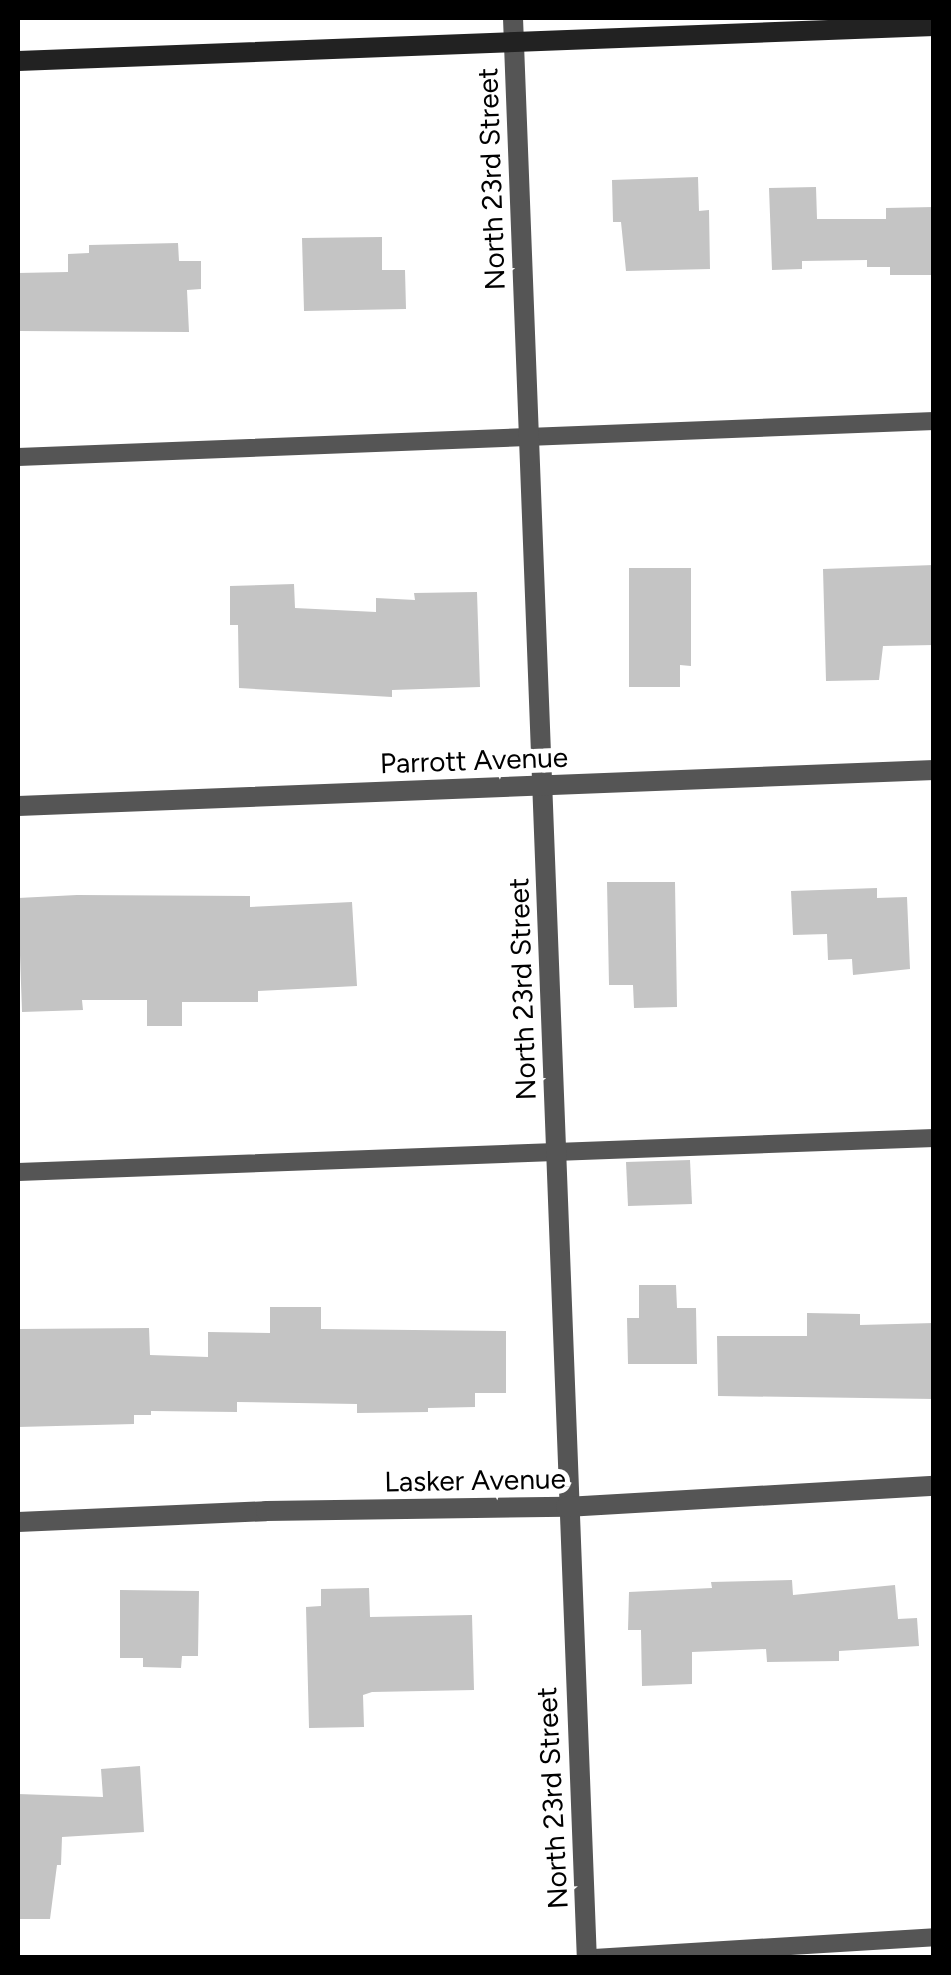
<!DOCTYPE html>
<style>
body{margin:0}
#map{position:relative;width:951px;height:1975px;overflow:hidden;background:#fff;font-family:Figtree,sans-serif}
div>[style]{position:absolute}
.building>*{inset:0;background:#c4c4c4}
.lane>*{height:18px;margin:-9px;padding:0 9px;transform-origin:9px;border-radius:9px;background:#555}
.street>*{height:20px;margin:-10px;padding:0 10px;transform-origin:10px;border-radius:10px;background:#555}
.secondary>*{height:20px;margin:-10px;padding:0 10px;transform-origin:10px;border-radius:10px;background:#222}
span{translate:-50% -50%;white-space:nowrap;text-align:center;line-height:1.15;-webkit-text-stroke:10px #fff;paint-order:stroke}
.street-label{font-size:28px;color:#000}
.frame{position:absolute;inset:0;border:20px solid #000;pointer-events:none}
</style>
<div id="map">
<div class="building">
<i style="clip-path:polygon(698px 177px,699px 211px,709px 210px,710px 269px,626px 271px,621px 222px,613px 222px,612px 180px)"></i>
<i style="clip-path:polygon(816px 187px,817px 219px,886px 219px,886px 208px,934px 207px,934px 275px,890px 275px,890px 267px,867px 267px,867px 260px,802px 261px,802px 269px,772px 270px,769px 188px)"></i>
<i style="clip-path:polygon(382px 237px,382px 270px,405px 270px,406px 309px,304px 311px,302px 238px)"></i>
<i style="clip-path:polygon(178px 243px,179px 261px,201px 261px,201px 289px,187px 290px,189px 332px,18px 331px,18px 273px,68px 272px,68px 254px,89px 253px,89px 245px)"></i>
<i style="clip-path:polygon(934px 565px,934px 645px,883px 646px,879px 680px,826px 681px,823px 569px)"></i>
<i style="clip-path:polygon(629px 568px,691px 568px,691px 666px,680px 665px,680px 687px,629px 687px)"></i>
<i style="clip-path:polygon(294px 584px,295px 608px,376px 612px,376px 598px,415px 600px,414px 593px,477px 592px,480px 687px,392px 690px,392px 697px,239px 688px,238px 625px,230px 625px,230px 586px)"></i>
<i style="clip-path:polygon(607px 882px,675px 882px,677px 1007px,634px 1008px,633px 985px,609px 985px)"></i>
<i style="clip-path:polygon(877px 888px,877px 898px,907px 897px,910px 969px,853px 975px,852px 959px,828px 960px,827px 934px,793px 935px,791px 891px)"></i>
<i style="clip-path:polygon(77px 895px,250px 896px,250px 907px,352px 902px,357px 986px,258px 991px,258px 1002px,182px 1002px,182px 1026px,147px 1026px,147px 1000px,82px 1000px,83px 1010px,22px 1012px,18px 898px)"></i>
<i style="clip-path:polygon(690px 1160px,692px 1204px,628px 1206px,626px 1162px)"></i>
<i style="clip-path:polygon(639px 1285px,676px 1285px,677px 1308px,696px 1308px,697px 1364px,628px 1364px,627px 1318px,639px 1318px)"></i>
<i style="clip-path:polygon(270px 1307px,321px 1307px,321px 1329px,506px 1331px,506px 1393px,475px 1393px,475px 1407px,428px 1408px,428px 1412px,357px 1413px,357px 1404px,237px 1402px,237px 1412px,151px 1411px,151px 1415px,134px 1415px,134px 1424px,18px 1427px,18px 1329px,149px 1328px,150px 1355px,208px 1357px,208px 1332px,270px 1333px)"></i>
<i style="clip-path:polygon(807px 1313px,860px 1314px,860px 1325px,934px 1323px,934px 1399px,718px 1396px,717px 1336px,807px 1336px)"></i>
<i style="clip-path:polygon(792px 1580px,793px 1595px,895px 1585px,898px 1619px,917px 1618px,919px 1646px,839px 1651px,839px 1661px,767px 1662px,766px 1649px,692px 1652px,692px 1684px,642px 1686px,641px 1630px,628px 1630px,629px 1592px,712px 1588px,711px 1582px)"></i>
<i style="clip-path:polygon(369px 1588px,370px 1617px,472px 1615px,474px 1690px,372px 1692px,363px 1695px,364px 1727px,309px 1728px,306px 1607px,321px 1606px,321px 1589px)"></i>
<i style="clip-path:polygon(120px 1590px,199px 1591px,198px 1656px,182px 1656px,181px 1668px,143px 1667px,143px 1658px,120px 1658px)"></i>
<i style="clip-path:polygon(140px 1766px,144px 1832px,62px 1837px,61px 1865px,57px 1865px,50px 1919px,18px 1919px,18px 1794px,103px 1797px,101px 1769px)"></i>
</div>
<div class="lane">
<i style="left:18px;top:457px;width:917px;rotate:-2.25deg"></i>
<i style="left:18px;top:1172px;width:917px;rotate:-2.13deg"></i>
<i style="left:594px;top:1958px;width:341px;rotate:-3.5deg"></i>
</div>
<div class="street">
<i style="left:513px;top:18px;width:1941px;rotate:87.82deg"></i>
<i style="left:18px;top:806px;width:917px;rotate:-2.25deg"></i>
<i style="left:18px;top:1522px;width:248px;rotate:-2.5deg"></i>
<i style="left:266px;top:1511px;width:300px;rotate:-0.8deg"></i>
<i style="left:566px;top:1507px;width:369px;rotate:-3.3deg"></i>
</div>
<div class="secondary">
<i style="left:18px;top:61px;width:917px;rotate:-2.19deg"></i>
</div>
<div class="street-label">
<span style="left:491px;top:179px;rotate:-92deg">North 23rd Street</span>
<span style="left:474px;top:760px;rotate:-2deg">Parrott Avenue</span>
<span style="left:522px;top:989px;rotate:-92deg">North 23rd Street</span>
<span style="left:475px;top:1480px;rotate:-1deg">Lasker Avenue</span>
<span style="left:552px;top:1798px;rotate:-93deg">North 23rd Street</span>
</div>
<div class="frame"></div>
</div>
